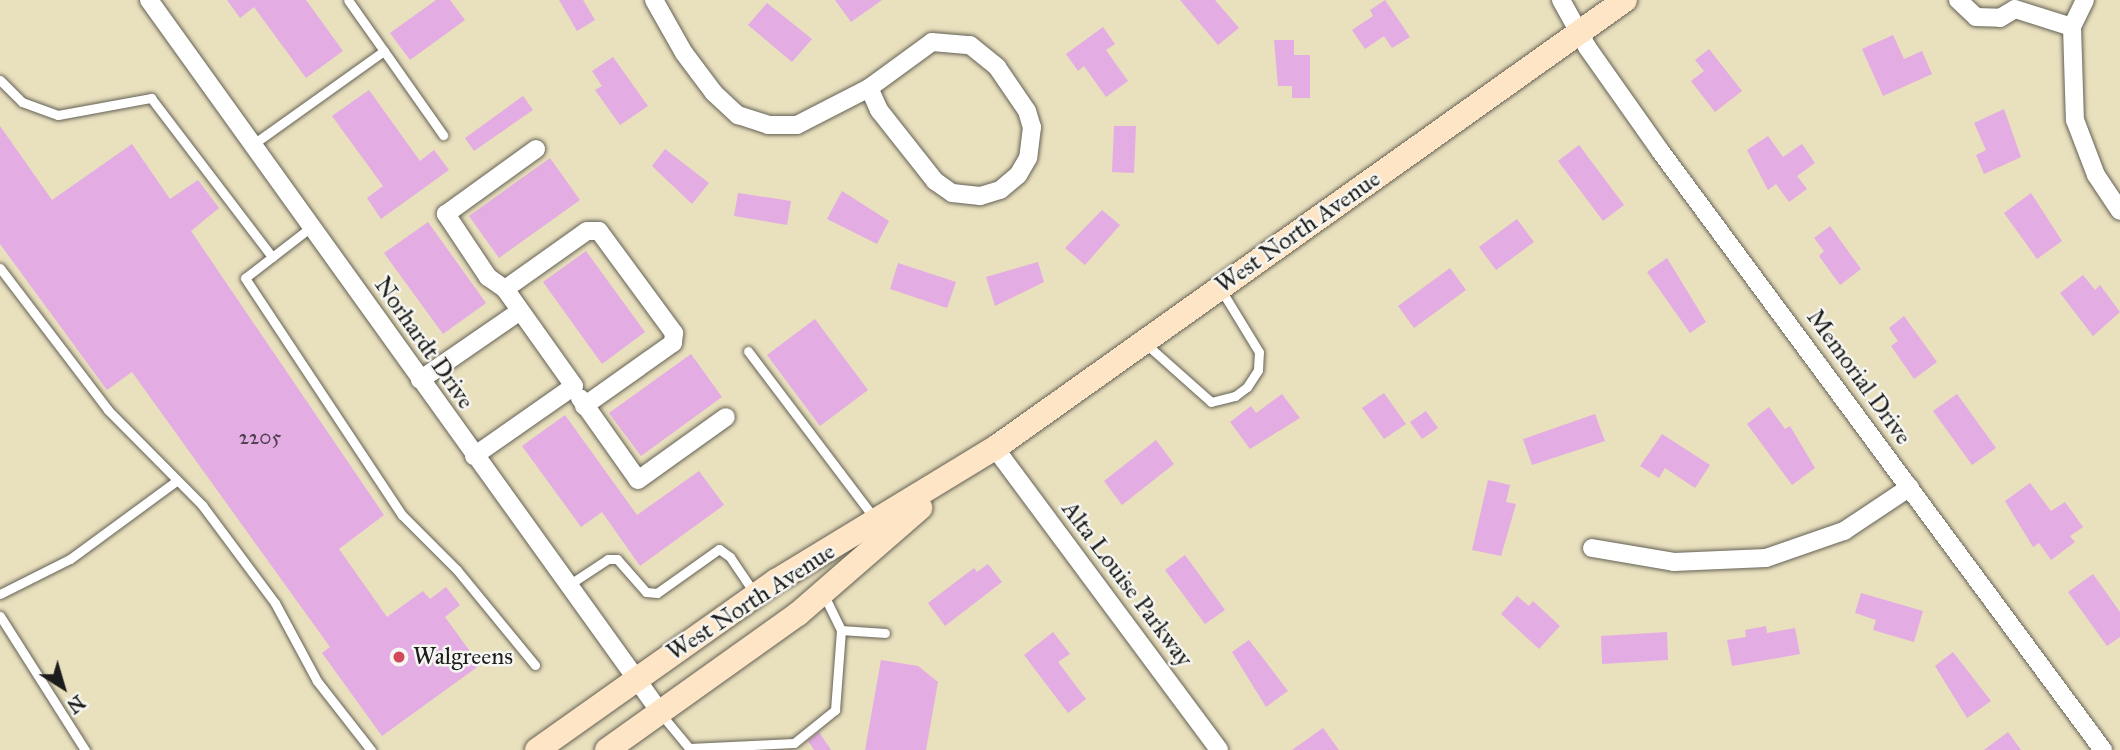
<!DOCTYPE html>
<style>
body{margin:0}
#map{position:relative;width:2120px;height:750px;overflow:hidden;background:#e9e0be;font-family:"IM FELL Great Primer",serif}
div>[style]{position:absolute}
.building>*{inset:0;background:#e3ace2}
.roads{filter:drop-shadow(0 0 2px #646155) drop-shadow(0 0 2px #646155)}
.service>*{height:9px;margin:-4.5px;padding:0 4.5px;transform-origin:4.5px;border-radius:4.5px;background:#fff}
.minor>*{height:18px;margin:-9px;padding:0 9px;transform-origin:9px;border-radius:9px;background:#fff}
.secondary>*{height:24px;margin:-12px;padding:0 12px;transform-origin:12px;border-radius:12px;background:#fde5c5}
.dots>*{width:19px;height:19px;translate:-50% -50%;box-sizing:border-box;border:4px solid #f6f6f2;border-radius:50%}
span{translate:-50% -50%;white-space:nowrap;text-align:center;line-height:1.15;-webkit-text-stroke:5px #f6f6f2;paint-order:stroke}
.number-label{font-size:21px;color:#4e404e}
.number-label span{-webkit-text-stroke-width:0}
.street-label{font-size:24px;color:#1c1c1c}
.poi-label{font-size:24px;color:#1c1c1c}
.left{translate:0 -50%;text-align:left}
.north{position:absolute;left:28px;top:652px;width:70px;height:70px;-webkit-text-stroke:5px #f6f6f2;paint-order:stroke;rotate:143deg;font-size:19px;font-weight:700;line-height:28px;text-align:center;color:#1c1c1c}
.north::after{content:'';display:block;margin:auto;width:24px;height:32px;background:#1c1c1c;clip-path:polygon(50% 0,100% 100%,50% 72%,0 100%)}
</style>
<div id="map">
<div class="building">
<i style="clip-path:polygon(227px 0,306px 0,343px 51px,306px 78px,254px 7px,240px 18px)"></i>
<i style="clip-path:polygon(436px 0,450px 0,465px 20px,410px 60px,390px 33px)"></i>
<i style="clip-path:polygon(559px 0,583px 0,595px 20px,577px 31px)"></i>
<i style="clip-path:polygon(835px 0,882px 0,851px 22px)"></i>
<i style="clip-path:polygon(1180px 0,1215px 0,1239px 28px,1218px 45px)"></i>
<i style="clip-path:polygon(1385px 0,1410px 37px,1392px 48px,1384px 36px,1365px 49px,1352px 30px,1373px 16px,1370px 10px)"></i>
<i style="clip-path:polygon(767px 3px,812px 39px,792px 62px,748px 25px)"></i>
<i style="clip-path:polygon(1103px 27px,1115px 44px,1106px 50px,1128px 81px,1106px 97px,1084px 66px,1078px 71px,1066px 54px)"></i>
<i style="clip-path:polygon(1893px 35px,1904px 59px,1922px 51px,1932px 74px,1883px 96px,1862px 49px)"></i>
<i style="clip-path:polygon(1274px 40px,1294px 40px,1294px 55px,1310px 55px,1310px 98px,1292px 98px,1292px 86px,1278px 86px)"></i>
<i style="clip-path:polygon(1709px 49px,1742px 91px,1715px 112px,1691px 81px,1704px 71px,1695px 60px)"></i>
<i style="clip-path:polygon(613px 57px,648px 106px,620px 125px,595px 90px,602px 86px,592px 71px)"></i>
<i style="clip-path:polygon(369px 90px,420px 161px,434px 150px,449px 170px,381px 219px,367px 198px,383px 186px,332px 116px)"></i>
<i style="clip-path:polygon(523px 96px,533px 110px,474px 151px,465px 138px)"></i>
<i style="clip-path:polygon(2004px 109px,2021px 157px,1984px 174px,1976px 155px,1986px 150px,1974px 123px)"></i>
<i style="clip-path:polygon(0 126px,52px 200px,132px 144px,170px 199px,198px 180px,219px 208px,191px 231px,384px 515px,339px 549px,387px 617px,423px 591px,430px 599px,446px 587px,460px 605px,445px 617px,480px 665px,382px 736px,322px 653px,330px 647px,132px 372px,107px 390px,0 244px)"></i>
<i style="clip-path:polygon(1114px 126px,1136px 126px,1134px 173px,1112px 172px)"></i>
<i style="clip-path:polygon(1768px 136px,1783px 157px,1802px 144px,1815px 163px,1797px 176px,1807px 189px,1789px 202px,1776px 184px,1768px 190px,1747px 150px)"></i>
<i style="clip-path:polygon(1579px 145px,1624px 205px,1603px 221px,1558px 161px)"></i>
<i style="clip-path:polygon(665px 149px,709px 183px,692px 204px,652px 166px)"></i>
<i style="clip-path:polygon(550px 158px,580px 200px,499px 258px,469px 216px)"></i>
<i style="clip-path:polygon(842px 191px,889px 221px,877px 244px,827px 219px)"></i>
<i style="clip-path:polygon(738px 193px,791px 201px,787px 225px,734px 216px)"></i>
<i style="clip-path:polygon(2031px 193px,2062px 241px,2037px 259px,2004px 213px)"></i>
<i style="clip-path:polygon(1102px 210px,1120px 225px,1085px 265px,1065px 248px)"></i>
<i style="clip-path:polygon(1517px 219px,1534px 242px,1496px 270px,1479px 247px)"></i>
<i style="clip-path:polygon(428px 222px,486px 303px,443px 334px,384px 253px)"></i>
<i style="clip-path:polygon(1830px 226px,1861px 269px,1840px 285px,1819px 256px,1824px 251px,1814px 238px)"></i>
<i style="clip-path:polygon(586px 251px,645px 332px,602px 364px,543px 282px)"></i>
<i style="clip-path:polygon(1667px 258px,1706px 322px,1690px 333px,1647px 272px)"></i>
<i style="clip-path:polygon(1038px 262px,1044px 282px,995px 306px,986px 277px)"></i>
<i style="clip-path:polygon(898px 263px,956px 282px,947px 308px,890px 289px)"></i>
<i style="clip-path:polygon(1450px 268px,1466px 290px,1414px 328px,1398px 306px)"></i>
<i style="clip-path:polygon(2083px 275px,2095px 290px,2100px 285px,2120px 312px,2093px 336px,2060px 293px)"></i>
<i style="clip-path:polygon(1904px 316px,1937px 362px,1914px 379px,1891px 346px,1898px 341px,1889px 328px)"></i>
<i style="clip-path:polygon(815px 319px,868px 390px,820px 426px,767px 355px)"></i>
<i style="clip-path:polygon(691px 354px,722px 397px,641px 456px,609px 413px)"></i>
<i style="clip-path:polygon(1384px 393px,1406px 424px,1384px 439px,1362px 408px)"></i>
<i style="clip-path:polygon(1282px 394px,1300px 418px,1250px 449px,1230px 422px,1251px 406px,1256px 413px)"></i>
<i style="clip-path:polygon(1957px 394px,1996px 448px,1972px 465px,1933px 411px)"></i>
<i style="clip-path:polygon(1769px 407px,1785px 429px,1790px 426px,1815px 468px,1792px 485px,1747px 424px)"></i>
<i style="clip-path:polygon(1426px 411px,1438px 428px,1422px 439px,1410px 422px)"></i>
<i style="clip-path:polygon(1595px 414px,1605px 441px,1532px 465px,1523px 439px)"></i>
<i style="clip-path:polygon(565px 415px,637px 515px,699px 471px,724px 505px,640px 566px,602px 512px,581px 527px,522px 446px)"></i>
<i style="clip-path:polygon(1662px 434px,1710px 465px,1695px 488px,1665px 468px,1659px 478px,1640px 466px)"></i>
<i style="clip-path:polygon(1156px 440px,1174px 464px,1122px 505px,1104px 481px)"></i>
<i style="clip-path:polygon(1488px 480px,1510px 485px,1506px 502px,1516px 504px,1501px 556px,1472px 550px)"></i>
<i style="clip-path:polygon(2030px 483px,2051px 511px,2065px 502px,2083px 527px,2070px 536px,2075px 542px,2051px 560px,2039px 543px,2033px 547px,2005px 501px)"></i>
<i style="clip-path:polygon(1185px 555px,1225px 610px,1205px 624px,1165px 570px)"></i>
<i style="clip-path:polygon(988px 564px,1002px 582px,945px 626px,928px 603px,974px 568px,977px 572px)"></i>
<i style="clip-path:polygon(2093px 574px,2120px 612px,2120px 637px,2107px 646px,2068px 592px)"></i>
<i style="clip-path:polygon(1861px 593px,1923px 611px,1914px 642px,1873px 630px,1876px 620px,1855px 613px)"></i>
<i style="clip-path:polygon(1517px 596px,1529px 606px,1533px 601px,1560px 626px,1539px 649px,1501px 614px)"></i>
<i style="clip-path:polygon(1766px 626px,1767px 633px,1795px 628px,1800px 654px,1732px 666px,1727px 640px,1746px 637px,1745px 630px)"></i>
<i style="clip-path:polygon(1053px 632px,1070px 654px,1058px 662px,1086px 699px,1068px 713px,1024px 655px)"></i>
<i style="clip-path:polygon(1667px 632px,1668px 660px,1602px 664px,1601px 636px)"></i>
<i style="clip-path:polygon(1249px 640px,1288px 691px,1266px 707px,1232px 652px)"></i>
<i style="clip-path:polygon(1953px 652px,1991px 701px,1967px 718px,1935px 666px)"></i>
<i style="clip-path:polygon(881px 660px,918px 666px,938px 682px,926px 750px,865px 750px)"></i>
<i style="clip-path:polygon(1323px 728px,1339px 750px,1292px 750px)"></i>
<i style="clip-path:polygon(819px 732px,831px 750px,814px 750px,808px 741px)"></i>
<i style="clip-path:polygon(2008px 732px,2021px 750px,1984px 750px)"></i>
</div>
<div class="roads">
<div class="service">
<i style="left:384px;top:51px;width:103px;rotate:54.9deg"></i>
<i style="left:0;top:80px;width:31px;rotate:45deg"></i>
<i style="left:22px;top:102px;width:38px;rotate:20deg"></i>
<i style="left:58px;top:115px;width:95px;rotate:-10.4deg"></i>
<i style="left:151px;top:98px;width:200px;rotate:52.7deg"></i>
<i style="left:252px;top:145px;width:162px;rotate:-35.5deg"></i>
<i style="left:384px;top:51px;width:62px;rotate:-125.2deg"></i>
<i style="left:311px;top:227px;width:83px;rotate:142.3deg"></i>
<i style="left:245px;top:278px;width:284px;rotate:56.5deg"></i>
<i style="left:402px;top:515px;width:78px;rotate:45deg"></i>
<i style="left:457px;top:570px;width:123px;rotate:50.6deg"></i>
<i style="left:0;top:268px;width:178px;rotate:52.7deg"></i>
<i style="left:108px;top:410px;width:134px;rotate:45.3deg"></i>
<i style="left:202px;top:505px;width:122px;rotate:53.3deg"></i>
<i style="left:275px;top:603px;width:89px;rotate:61.7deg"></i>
<i style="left:317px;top:681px;width:88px;rotate:52deg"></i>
<i style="left:1146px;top:344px;width:87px;rotate:41.7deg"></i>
<i style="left:1211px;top:402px;width:25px;rotate:-14deg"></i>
<i style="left:1235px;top:396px;width:15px;rotate:-37deg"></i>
<i style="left:1247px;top:387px;width:20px;rotate:-57deg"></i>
<i style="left:1258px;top:370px;width:18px;rotate:-87deg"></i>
<i style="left:1259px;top:352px;width:75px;rotate:-121.4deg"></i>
<i style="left:748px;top:351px;width:212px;rotate:52.9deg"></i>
<i style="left:567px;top:586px;width:49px;rotate:-33.4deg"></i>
<i style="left:608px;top:559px;width:9px"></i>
<i style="left:617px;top:559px;width:44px;rotate:48.7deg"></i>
<i style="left:646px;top:592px;width:11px;rotate:5deg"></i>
<i style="left:657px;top:593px;width:76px;rotate:-35.4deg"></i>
<i style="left:719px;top:549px;width:14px;rotate:36deg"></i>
<i style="left:730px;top:557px;width:45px;rotate:56deg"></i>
<i style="left:0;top:594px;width:78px;rotate:-26.6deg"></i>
<i style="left:70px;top:559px;width:132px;rotate:-36.3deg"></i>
<i style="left:0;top:616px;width:159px;rotate:57.6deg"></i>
<i style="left:841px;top:630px;width:44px;rotate:3.9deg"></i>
<i style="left:661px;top:714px;width:44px;rotate:50.5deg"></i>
<i style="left:689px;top:748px;width:105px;rotate:-2.7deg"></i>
<i style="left:794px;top:743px;width:53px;rotate:-38.8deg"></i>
<i style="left:835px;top:710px;width:80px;rotate:-85.7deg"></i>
<i style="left:841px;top:630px;width:39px;rotate:-116deg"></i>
</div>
<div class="minor">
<i style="left:149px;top:0;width:876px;rotate:54.33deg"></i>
<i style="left:654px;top:0;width:61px;rotate:60.5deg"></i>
<i style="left:684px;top:53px;width:50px;rotate:53.1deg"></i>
<i style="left:714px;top:93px;width:33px;rotate:43deg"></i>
<i style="left:738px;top:115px;width:32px;rotate:18deg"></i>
<i style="left:768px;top:125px;width:29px"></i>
<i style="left:797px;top:125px;width:81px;rotate:-27.2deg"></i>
<i style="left:1561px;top:0;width:54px;rotate:61deg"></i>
<i style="left:1587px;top:47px;width:128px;rotate:54.8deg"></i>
<i style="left:1661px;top:152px;width:744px;rotate:53.53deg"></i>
<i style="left:1958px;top:0;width:25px;rotate:43deg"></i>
<i style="left:1976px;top:17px;width:24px;rotate:2deg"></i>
<i style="left:2000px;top:18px;width:17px;rotate:-31deg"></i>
<i style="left:2015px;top:9px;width:60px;rotate:17.5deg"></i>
<i style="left:2085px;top:0;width:30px;rotate:116deg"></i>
<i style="left:2072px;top:27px;width:93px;rotate:88.2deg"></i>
<i style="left:2075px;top:120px;width:59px;rotate:69.1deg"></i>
<i style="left:2096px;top:175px;width:43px;rotate:56.3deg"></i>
<i style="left:932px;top:42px;width:38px;rotate:5deg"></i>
<i style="left:970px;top:45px;width:35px;rotate:39deg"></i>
<i style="left:997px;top:67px;width:53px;rotate:55.7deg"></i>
<i style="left:1027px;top:111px;width:17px;rotate:73deg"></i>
<i style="left:1032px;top:127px;width:31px;rotate:97deg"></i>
<i style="left:1028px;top:158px;width:20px;rotate:120deg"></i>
<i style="left:1018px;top:175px;width:23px;rotate:140deg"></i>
<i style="left:1000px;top:190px;width:21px;rotate:163deg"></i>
<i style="left:980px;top:196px;width:28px;rotate:-174deg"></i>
<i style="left:952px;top:193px;width:21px;rotate:-145deg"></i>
<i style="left:935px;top:181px;width:90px;rotate:-128.3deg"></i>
<i style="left:879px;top:110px;width:24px;rotate:-114deg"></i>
<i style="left:869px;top:88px;width:78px;rotate:-36.1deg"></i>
<i style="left:505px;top:289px;width:100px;rotate:-35.3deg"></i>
<i style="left:587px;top:231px;width:12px"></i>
<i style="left:599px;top:231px;width:127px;rotate:53.7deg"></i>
<i style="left:674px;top:333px;width:10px;rotate:96deg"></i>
<i style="left:673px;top:343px;width:109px;rotate:144.7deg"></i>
<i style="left:420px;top:380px;width:121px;rotate:-34.6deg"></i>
<i style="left:580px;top:398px;width:100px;rotate:54.7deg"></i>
<i style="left:638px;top:480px;width:108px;rotate:-35.6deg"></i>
<i style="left:995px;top:448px;width:376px;rotate:53.4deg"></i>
<i style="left:474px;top:456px;width:122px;rotate:-35deg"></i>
<i style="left:574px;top:386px;width:119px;rotate:-125.4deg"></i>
<i style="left:505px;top:289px;width:21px;rotate:-145deg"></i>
<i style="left:488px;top:277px;width:76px;rotate:-123.7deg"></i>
<i style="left:446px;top:214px;width:111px;rotate:-35.8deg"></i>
<i style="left:1592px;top:548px;width:83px;rotate:9.7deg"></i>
<i style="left:1674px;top:562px;width:92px;rotate:-2.5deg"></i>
<i style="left:1766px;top:558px;width:83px;rotate:-19.1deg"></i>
<i style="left:1844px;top:531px;width:79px;rotate:-33.7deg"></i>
</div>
<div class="secondary">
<i style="left:537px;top:750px;width:293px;rotate:-35.3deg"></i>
<i style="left:776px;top:581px;width:256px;rotate:-31.3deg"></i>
<i style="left:995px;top:448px;width:773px;rotate:-35.42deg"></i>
<i style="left:607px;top:750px;width:234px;rotate:-35.5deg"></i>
<i style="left:798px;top:614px;width:162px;rotate:-41deg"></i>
</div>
</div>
<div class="dots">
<i style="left:399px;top:657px;background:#d1495b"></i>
</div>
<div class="number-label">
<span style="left:260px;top:437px">2205</span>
</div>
<div class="street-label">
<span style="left:1298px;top:232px;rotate:-35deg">West North Avenue</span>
<span style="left:424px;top:343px;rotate:55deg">Norhardt Drive</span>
<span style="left:1859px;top:377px;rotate:54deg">Memorial Drive</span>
<span style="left:1127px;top:584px;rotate:53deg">Alta Louise Parkway</span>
<span style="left:751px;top:602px;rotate:-33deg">West North Avenue</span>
</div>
<div class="poi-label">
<span class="left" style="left:413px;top:657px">Walgreens</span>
</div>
<div class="north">N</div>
</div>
